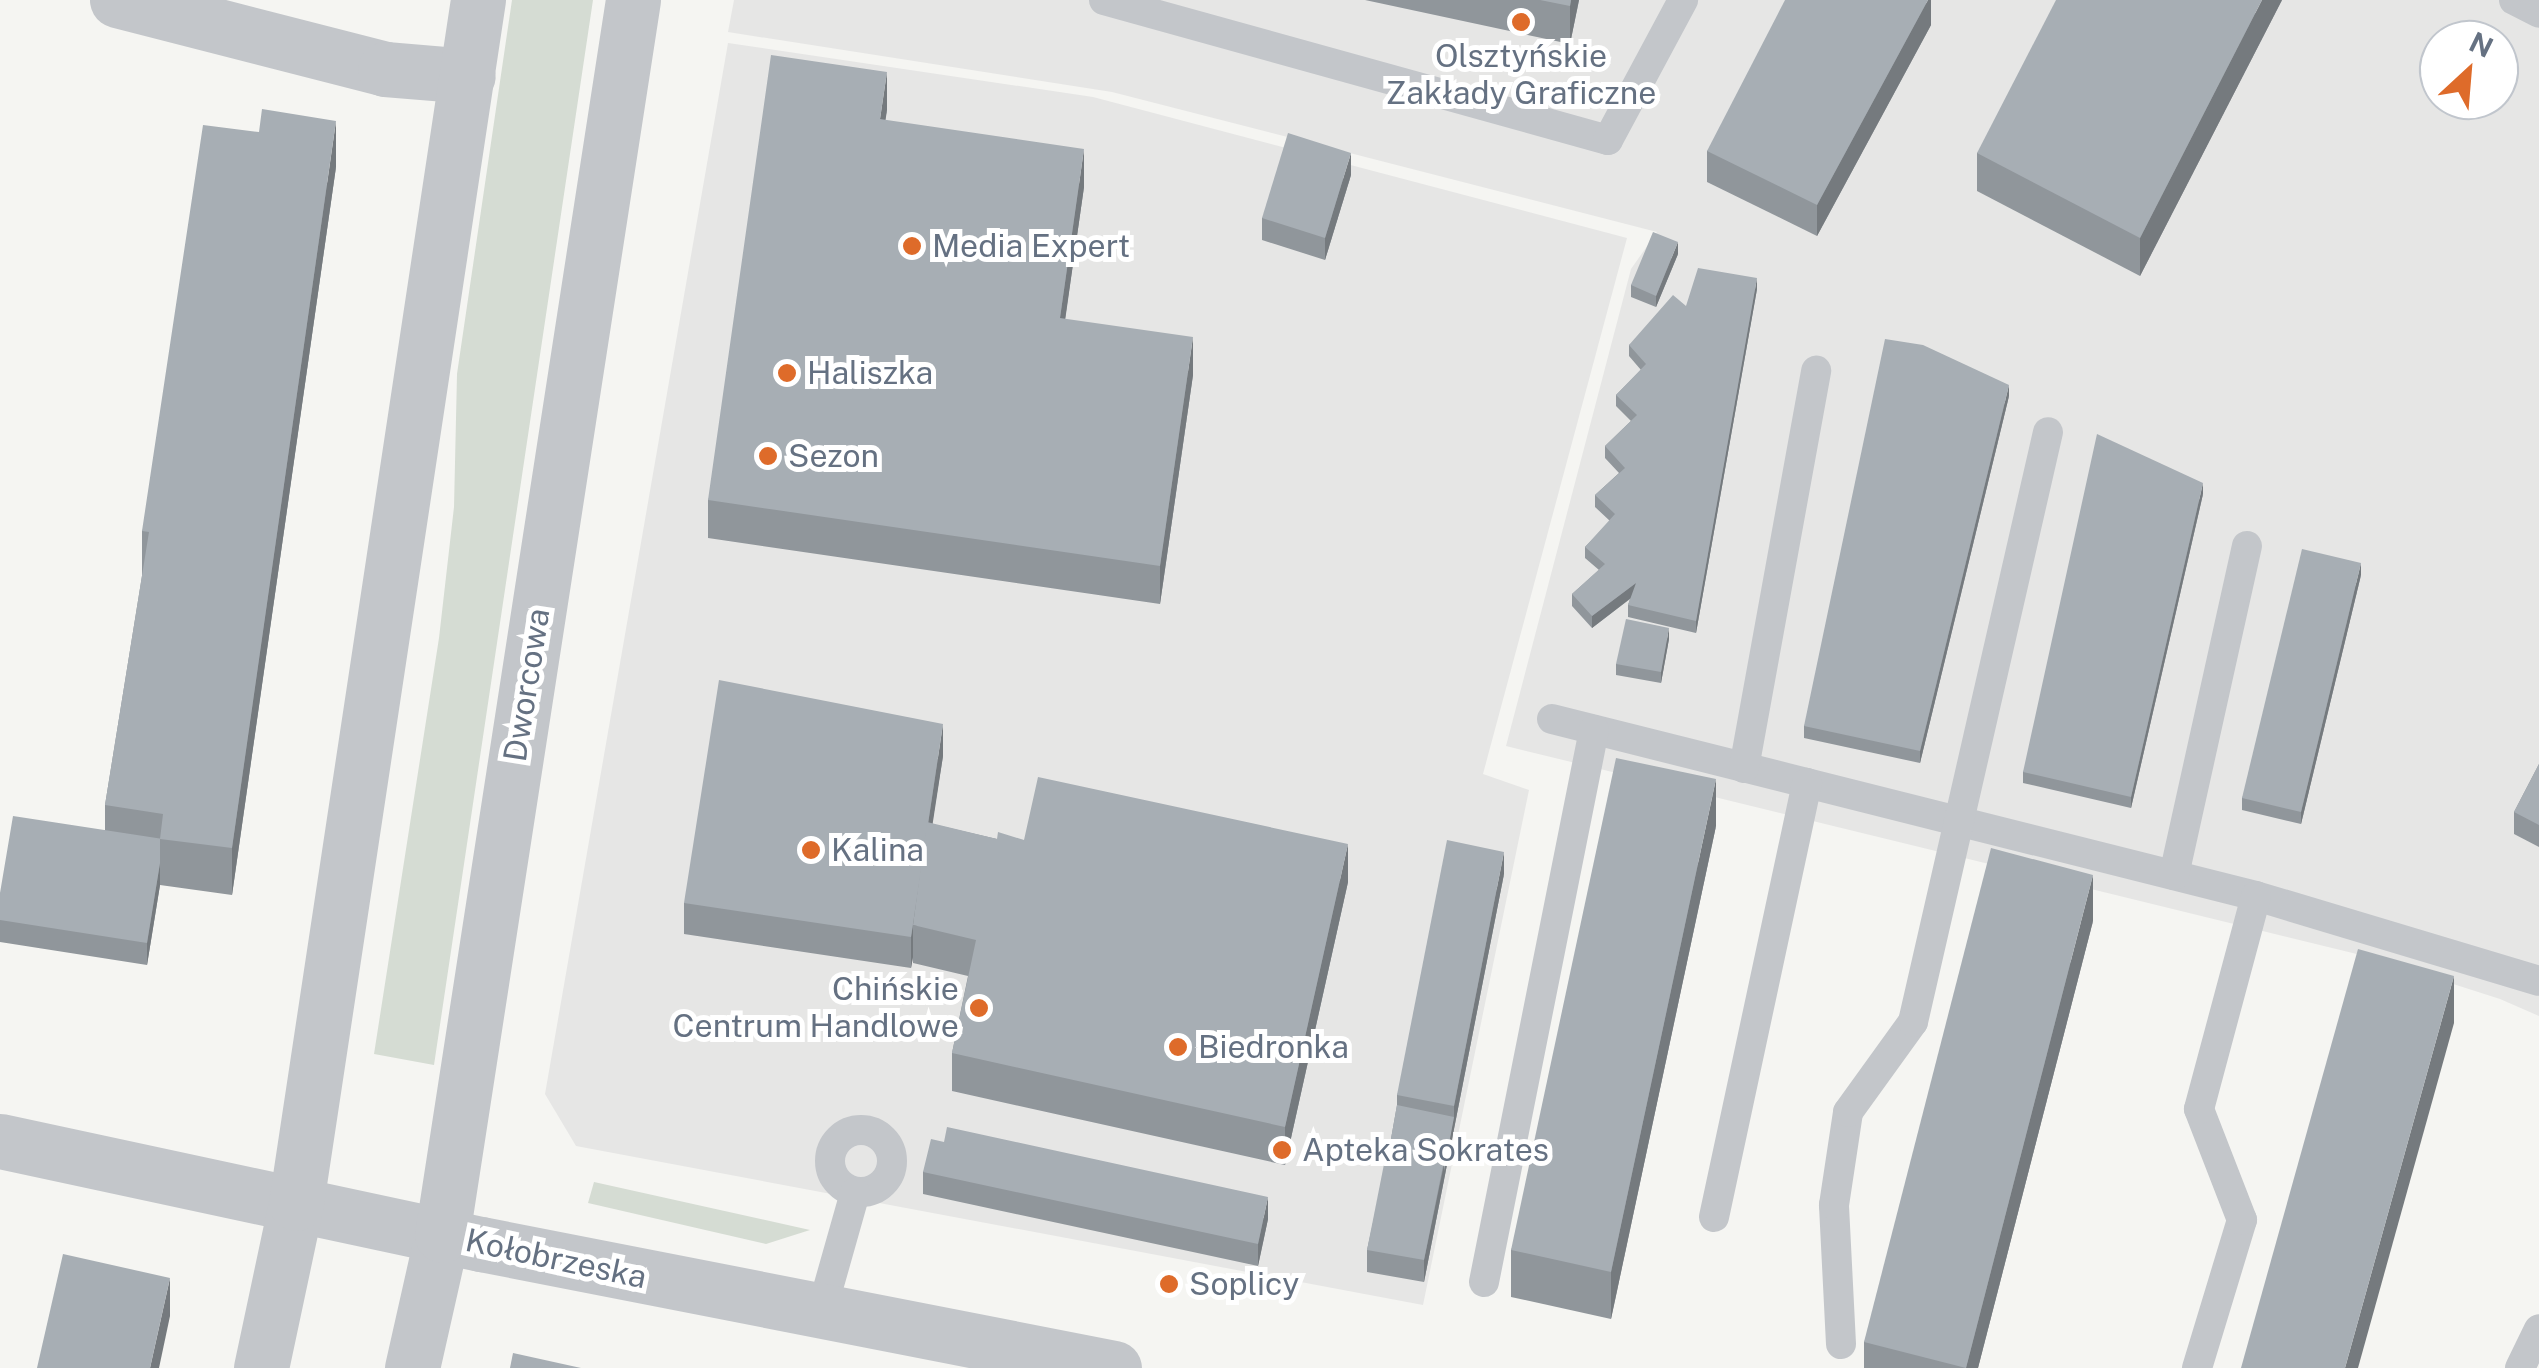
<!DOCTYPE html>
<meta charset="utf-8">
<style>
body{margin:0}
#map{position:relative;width:2539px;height:1368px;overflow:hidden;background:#f5f5f2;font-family:"Public Sans",sans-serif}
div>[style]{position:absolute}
.built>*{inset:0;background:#e6e6e5}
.green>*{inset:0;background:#d5dcd3}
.service>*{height:30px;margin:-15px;padding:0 15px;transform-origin:15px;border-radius:15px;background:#c3c6ca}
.service>.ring{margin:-15px;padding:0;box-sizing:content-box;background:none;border:30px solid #c3c6ca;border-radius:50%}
.minor>*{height:55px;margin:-27.5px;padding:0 27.5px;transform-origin:27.5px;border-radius:27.5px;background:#c3c6ca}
.tertiary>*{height:55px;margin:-27.5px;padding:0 27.5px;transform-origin:27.5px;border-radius:27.5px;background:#c3c6ca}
.wall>*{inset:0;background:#90969b}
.shaded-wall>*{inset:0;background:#757a7e}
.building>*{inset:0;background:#a7aeb4}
.dots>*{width:28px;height:28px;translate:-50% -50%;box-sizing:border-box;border:5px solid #fff;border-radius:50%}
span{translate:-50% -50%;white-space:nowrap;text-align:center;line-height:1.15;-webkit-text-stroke:10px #fff;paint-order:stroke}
.poi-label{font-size:32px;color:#657182}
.left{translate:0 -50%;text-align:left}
.right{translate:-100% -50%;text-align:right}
.street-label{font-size:32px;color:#657182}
.north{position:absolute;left:2419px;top:20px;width:100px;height:100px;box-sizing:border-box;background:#fff;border:2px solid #c1c6cd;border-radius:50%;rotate:26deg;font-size:28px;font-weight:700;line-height:40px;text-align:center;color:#657182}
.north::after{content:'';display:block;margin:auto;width:35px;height:45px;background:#de6b2a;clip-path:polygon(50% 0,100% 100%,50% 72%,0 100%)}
</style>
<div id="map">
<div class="built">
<i style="clip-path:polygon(evenodd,734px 0,2539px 0,2539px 1016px,2500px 999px,2369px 957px,1506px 746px,1631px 269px,1657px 232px,1112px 92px,728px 32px,734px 0,2439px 40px,2499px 40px,2499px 100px,2439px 100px,2439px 40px)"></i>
<i style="clip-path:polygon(728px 43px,1093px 97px,1627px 238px,1483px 774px,1529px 790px,1423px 1305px,576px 1146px,545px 1094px)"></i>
</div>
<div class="green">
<i style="clip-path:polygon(512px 0,593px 0,434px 1065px,374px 1054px,439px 638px,454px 507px,457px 374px)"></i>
<i style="clip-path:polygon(594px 1182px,810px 1230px,766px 1244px,588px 1203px)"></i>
</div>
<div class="service">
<i style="left:1104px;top:0;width:523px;rotate:15.52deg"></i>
<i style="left:1608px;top:140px;width:159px;rotate:-61.8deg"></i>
<i style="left:2514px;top:0;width:28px;rotate:27deg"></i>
<i style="left:1552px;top:719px;width:726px;rotate:14.11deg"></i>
<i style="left:2256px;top:896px;width:295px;rotate:16.7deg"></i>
<i style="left:1744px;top:768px;width:404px;rotate:-79.7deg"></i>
<i style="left:2174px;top:875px;width:337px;rotate:-77.5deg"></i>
<i class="ring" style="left:830px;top:1130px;width:32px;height:32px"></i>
<i style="left:1714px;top:1217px;width:444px;rotate:-77.9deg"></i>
<i style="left:1484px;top:1282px;width:563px;rotate:-78.73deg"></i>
<i style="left:821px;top:1313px;width:125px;rotate:-74.2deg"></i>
<i style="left:1841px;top:1344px;width:139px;rotate:-92.9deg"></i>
<i style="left:1834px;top:1205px;width:94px;rotate:-81.4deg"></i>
<i style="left:1848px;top:1112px;width:111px;rotate:-54.2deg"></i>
<i style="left:1913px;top:1022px;width:605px;rotate:-77.11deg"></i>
<i style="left:2197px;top:1368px;width:155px;rotate:-73.1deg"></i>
<i style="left:2242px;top:1220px;width:119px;rotate:-111.2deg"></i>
<i style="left:2199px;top:1109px;width:220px;rotate:-75deg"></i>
<i style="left:2520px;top:1368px;width:43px;rotate:-64deg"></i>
</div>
<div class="minor">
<i style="left:117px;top:0;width:277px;rotate:14.4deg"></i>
<i style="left:385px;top:69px;width:83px;rotate:4.8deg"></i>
<i style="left:0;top:1141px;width:492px;rotate:12.1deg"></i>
<i style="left:481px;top:1244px;width:645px;rotate:11.08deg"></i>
</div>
<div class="tertiary">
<i style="left:261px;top:1368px;width:169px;rotate:-78deg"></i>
<i style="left:296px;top:1203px;width:1217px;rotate:-81.4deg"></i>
<i style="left:412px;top:1368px;width:136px;rotate:-77.3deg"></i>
<i style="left:442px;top:1235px;width:1250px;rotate:-81.21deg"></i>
</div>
<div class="wall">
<i style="clip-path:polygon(1365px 0,1579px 0,1570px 44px)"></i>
<i style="clip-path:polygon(1931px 0,1931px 25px,1817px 236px,1707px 182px,1707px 151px)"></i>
<i style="clip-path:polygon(2282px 0,2140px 276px,1977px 191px,1977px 153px)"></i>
<i style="clip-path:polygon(887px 110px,885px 120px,1084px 187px,1065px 319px,1193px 375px,1160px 604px,708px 538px,708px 500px)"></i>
<i style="clip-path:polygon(336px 167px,232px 895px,160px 885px,147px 965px,0 942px,0 893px,105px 830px,105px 805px,142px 576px,142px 531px)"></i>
<i style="clip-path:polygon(1351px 175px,1325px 260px,1262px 240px,1262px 218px)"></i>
<i style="clip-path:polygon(1678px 254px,1656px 307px,1631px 297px,1631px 285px)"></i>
<i style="clip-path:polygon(1757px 289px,1696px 633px,1628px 617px,1628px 605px,1630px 599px,1592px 628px,1572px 606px,1572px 594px,1599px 570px,1585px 558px,1585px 547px,1610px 521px,1595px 507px,1595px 495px,1619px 473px,1605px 458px,1605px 446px,1631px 421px,1616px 406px,1616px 395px,1641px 370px,1629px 356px,1629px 345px,1686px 306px)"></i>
<i style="clip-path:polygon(2009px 396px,1920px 763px,1804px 738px,1804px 726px)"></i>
<i style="clip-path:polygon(2203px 494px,2131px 808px,2023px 783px,2023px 772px)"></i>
<i style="clip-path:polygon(2361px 575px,2301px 824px,2242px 810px,2242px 798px)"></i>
<i style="clip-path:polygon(1669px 639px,1661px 683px,1616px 675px,1616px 664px)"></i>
<i style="clip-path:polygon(943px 756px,932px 824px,997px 839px,1024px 840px,1348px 882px,1285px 1165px,952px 1091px,952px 1053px,968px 976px,913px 963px,913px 957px,911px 968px,684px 934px,684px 903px)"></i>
<i style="clip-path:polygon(2539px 764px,2539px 847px,2514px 834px,2514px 812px)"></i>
<i style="clip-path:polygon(1716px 826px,1611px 1319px,1511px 1297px,1511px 1250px)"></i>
<i style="clip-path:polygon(1504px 874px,1424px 1282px,1367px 1272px,1367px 1250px,1389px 1150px,1397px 1105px,1397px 1095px)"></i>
<i style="clip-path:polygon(2093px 921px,1978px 1368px,1864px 1368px,1864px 1342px)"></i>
<i style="clip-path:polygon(944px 1142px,1268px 1219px,1258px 1266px,923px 1194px,923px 1172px)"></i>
</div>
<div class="shaded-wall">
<i style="clip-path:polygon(1571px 0,1579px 0,1570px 44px,1570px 6px)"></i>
<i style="clip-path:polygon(1928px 0,1931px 0,1931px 25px,1817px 236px,1817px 205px)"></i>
<i style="clip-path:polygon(2262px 0,2282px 0,2140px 276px,2140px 238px)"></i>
<i style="clip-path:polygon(887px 72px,887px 110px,880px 157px,880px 119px)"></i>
<i style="clip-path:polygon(336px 121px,336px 167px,232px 895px,232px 848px)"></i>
<i style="clip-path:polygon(1084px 149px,1084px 187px,1060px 356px,1060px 318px)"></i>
<i style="clip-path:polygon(1351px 153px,1351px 175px,1325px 260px,1325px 238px)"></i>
<i style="clip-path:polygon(1678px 242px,1678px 254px,1656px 307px,1656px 296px)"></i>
<i style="clip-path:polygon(1757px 278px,1757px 289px,1696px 633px,1696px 621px)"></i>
<i style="clip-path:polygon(1193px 337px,1193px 375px,1160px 604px,1160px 566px)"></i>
<i style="clip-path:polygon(2009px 385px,2009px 396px,1920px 763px,1920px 751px)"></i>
<i style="clip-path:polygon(2203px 483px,2203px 494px,2131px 808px,2131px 797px)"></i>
<i style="clip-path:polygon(2361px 563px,2361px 575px,2301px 824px,2301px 812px)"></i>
<i style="clip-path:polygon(1636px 583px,1636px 594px,1592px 628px,1592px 616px)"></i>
<i style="clip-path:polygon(1669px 628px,1669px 639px,1661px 683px,1661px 672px)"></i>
<i style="clip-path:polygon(943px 724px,943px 756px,917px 926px,913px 925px)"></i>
<i style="clip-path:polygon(1716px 779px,1716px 826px,1611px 1319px,1611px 1272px)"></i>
<i style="clip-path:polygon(1348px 844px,1348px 882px,1285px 1165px,1285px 1127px)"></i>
<i style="clip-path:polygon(1504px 852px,1504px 874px,1454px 1129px,1454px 1106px)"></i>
<i style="clip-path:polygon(160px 863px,160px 885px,147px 965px,147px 943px)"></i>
<i style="clip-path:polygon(2093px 875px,2093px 921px,1978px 1368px,1966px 1368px)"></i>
<i style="clip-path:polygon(913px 925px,913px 957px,911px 968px,911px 937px)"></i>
<i style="clip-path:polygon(2454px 976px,2454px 1023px,2358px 1368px,2345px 1368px)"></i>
<i style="clip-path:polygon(1454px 1117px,1454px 1129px,1424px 1282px,1424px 1260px)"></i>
<i style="clip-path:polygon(1268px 1197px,1268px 1219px,1258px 1266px,1258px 1244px)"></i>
<i style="clip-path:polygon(170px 1278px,170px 1316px,159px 1368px,150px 1368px)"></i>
</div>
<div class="building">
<i style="clip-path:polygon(1540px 0,1571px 0,1570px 6px)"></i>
<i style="clip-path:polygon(1785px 0,1928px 0,1817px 205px,1707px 151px)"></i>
<i style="clip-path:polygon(2056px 0,2262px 0,2140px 238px,1977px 153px)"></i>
<i style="clip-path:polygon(771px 55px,887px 72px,880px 119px,1084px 149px,1060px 318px,1193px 337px,1160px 566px,708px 500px)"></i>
<i style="clip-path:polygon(262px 109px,336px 121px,232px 848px,160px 839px,163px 814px,105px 805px,149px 532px,142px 531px,203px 125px,259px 132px)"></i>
<i style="clip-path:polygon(1288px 133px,1351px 153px,1325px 238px,1262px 218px)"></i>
<i style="clip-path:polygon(1653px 232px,1678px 242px,1656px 296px,1631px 285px)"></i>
<i style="clip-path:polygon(1698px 268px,1757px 278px,1696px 621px,1628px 605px,1636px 583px,1592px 616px,1572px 594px,1605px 564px,1585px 547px,1615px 514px,1595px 495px,1625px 468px,1605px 446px,1637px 415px,1616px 395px,1646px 364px,1629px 345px,1673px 295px,1686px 306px)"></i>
<i style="clip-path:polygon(1885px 339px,1923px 345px,2009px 385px,1920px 751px,1804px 726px)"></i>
<i style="clip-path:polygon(2097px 434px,2203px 483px,2131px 797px,2023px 772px)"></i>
<i style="clip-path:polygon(2302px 549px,2361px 563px,2301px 812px,2242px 798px)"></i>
<i style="clip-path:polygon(1626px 619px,1669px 628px,1661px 672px,1616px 664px)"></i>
<i style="clip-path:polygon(719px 680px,943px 724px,911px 937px,684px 903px)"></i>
<i style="clip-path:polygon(1616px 758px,1716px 779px,1611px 1272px,1511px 1250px)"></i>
<i style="clip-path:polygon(2539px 764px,2539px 825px,2514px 812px)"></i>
<i style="clip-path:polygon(1038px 777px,1348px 844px,1285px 1127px,952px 1053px,976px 940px,913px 925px,927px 822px,997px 839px,998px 832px,1024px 840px)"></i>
<i style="clip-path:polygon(13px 816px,163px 839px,160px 839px,160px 863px,147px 943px,0 920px,0 893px)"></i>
<i style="clip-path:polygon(1447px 840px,1504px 852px,1454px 1106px,1397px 1095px)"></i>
<i style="clip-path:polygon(1991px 848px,2093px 875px,1966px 1368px,1864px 1342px)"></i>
<i style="clip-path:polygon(2358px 949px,2454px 976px,2345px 1368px,2241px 1368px)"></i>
<i style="clip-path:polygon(1397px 1105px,1454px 1117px,1444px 1171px,1444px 1161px,1389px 1150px)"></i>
<i style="clip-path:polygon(947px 1127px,1268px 1197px,1258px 1244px,923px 1172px,931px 1139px,944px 1142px)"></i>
<i style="clip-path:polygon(1387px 1149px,1444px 1161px,1424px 1260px,1367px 1250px)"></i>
<i style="clip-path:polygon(63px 1254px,170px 1278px,150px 1368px,37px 1368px)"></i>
<i style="clip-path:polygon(513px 1353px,581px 1368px,510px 1368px)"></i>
</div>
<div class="dots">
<i style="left:1521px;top:22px;background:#de6b2a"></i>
<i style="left:912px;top:246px;background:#de6b2a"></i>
<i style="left:787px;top:373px;background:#de6b2a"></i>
<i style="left:768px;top:456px;background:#de6b2a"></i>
<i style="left:811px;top:850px;background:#de6b2a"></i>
<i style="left:979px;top:1008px;background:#de6b2a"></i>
<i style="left:1178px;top:1047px;background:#de6b2a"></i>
<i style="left:1282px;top:1150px;background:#de6b2a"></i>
<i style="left:1169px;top:1284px;background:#de6b2a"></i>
</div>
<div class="poi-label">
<span style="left:1521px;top:75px">Olsztyńskie<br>Zakłady Graficzne</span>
<span class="left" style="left:932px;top:246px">Media Expert</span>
<span class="left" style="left:807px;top:373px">Haliszka</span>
<span class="left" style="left:788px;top:456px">Sezon</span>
<span class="left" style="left:831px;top:850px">Kalina</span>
<span class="right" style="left:959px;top:1008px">Chińskie<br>Centrum Handlowe</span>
<span class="left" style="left:1198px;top:1047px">Biedronka</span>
<span class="left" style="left:1302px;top:1150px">Apteka Sokrates</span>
<span class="left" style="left:1189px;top:1284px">Soplicy</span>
</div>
<div class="street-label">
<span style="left:527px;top:685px;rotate:-81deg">Dworcowa</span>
<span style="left:556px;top:1259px;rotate:12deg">Kołobrzeska</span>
</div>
<div class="north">N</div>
</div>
